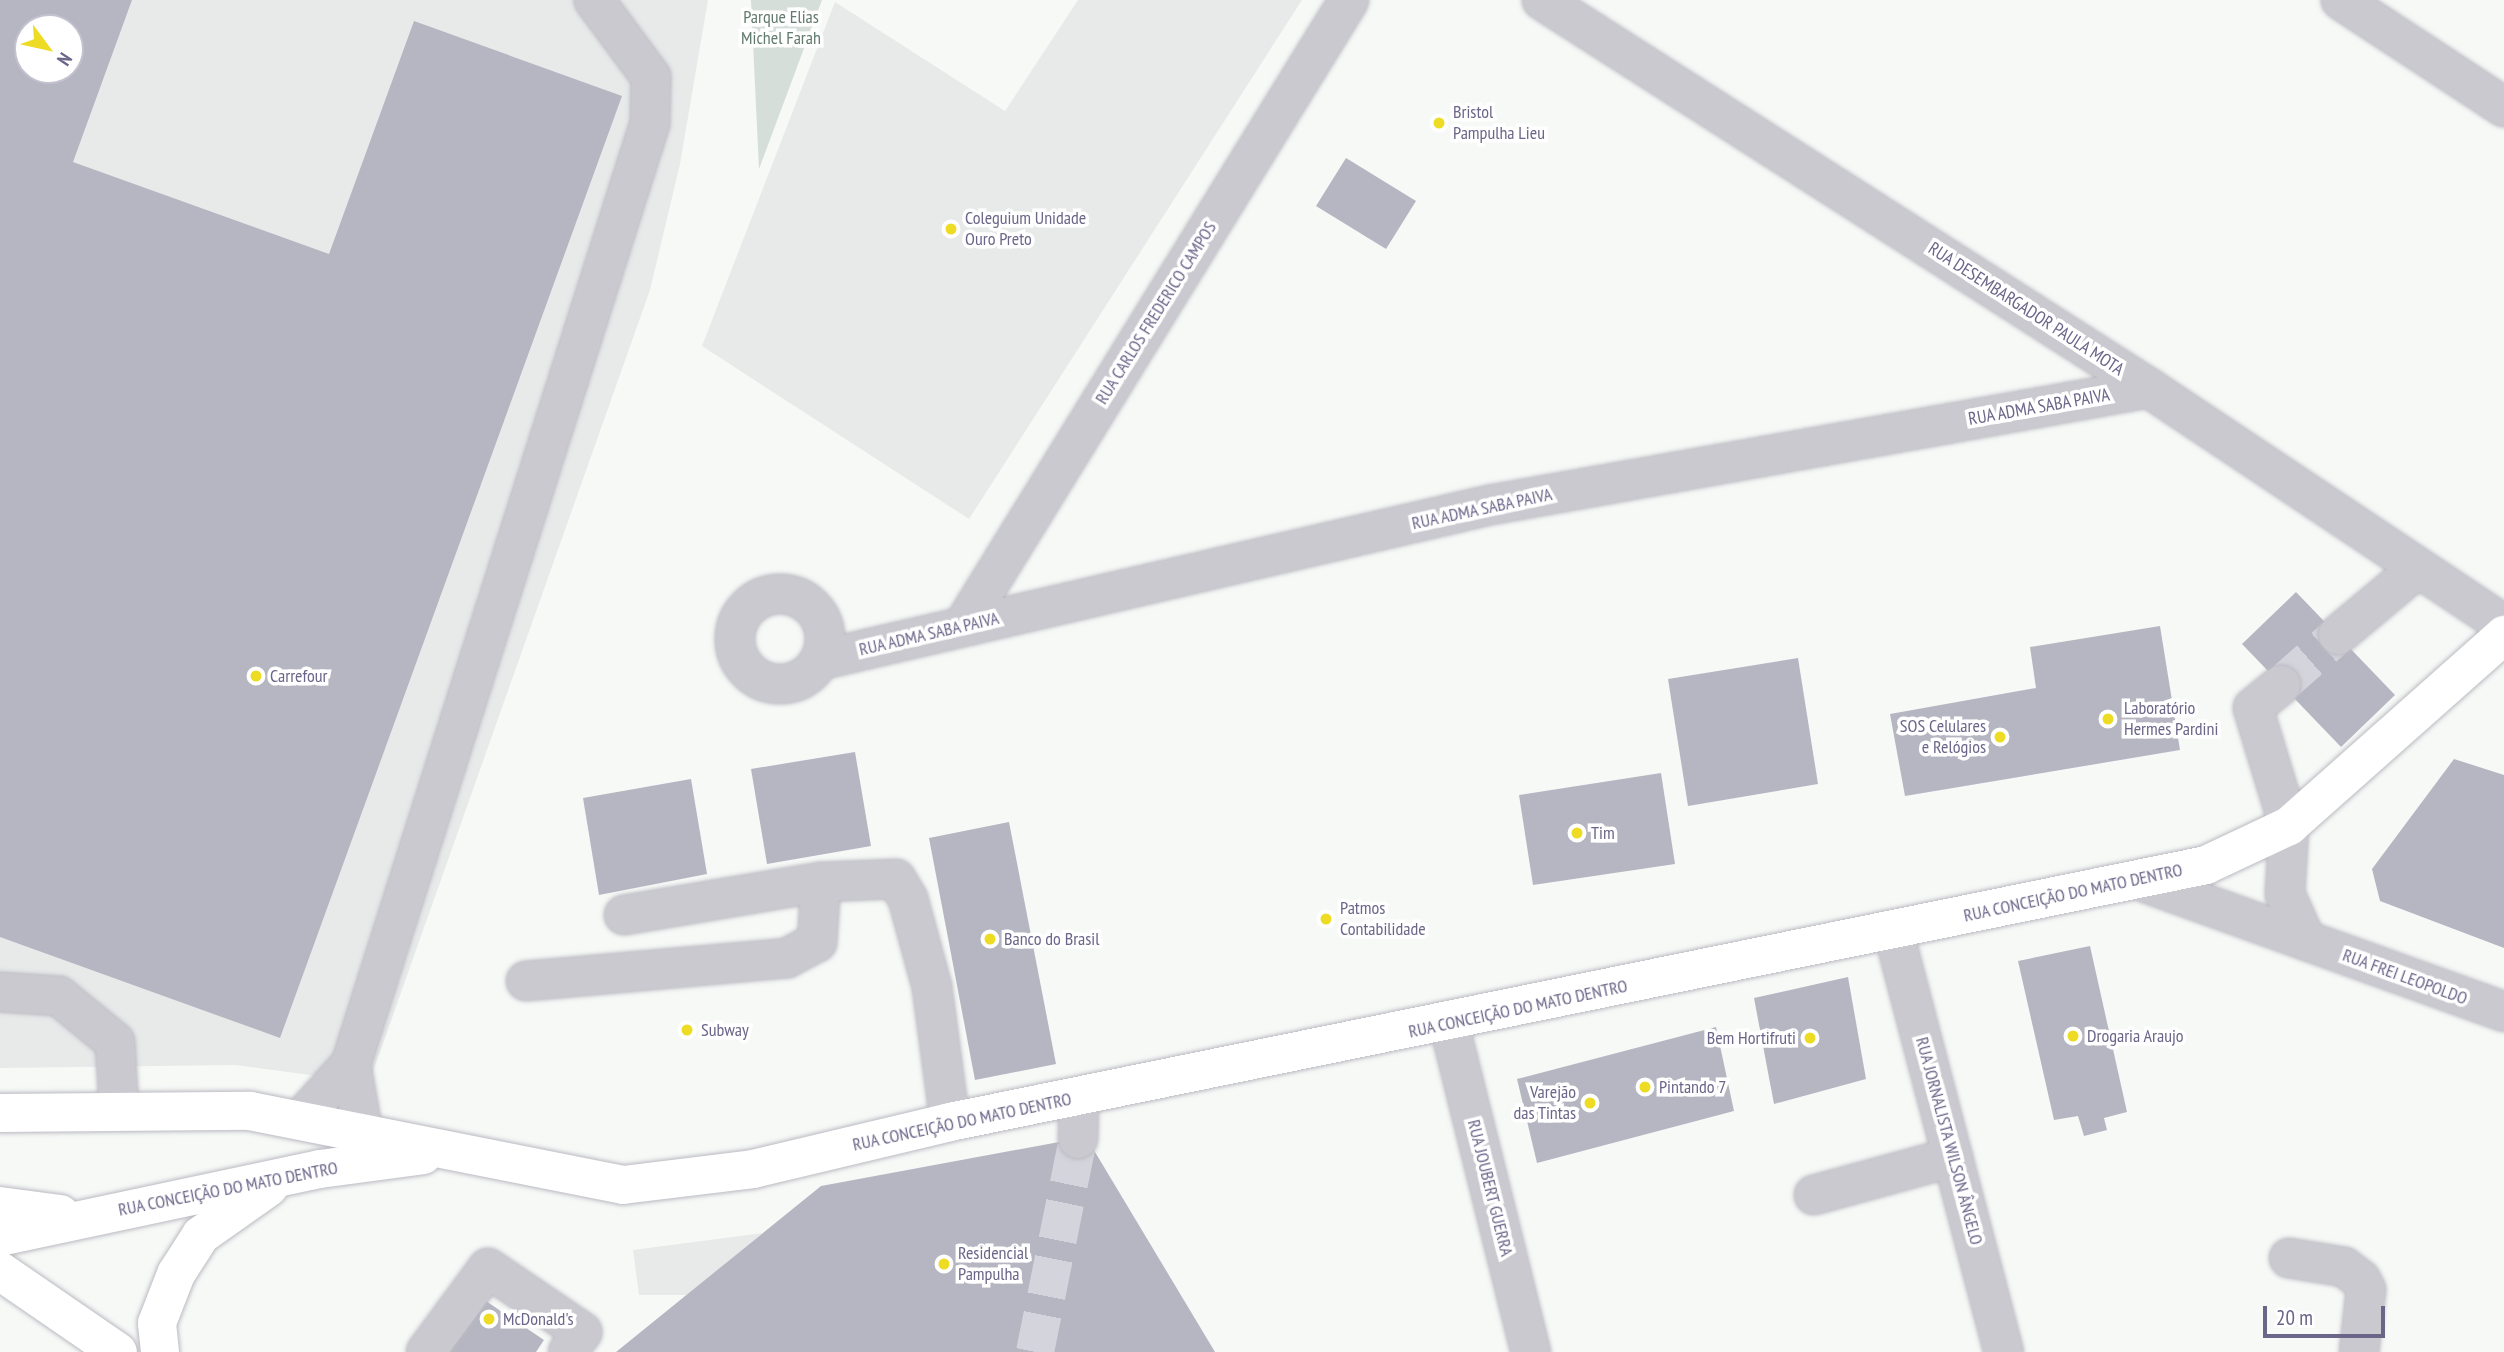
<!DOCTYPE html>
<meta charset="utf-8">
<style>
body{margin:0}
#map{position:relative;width:2504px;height:1352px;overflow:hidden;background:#f7f9f7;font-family:"PT Sans Narrow",sans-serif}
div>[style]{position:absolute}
.built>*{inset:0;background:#e8eaea}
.green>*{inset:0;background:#d5ded8}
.building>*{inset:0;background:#b6b6c2}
.minor-tunnel>*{height:38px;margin-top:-19px;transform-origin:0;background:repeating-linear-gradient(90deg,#d4d4dc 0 38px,transparent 0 57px)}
.roads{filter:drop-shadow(0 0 2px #bbbac2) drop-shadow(0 0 2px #bbbac2)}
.minor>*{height:38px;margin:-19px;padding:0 19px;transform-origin:19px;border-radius:19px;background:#cac9d0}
.minor>.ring{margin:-19px;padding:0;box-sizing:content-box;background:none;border:38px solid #cac9d0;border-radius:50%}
.major>*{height:38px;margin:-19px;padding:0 19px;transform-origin:19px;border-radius:19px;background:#fff}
.dots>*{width:19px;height:19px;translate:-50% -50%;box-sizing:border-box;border:4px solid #fff;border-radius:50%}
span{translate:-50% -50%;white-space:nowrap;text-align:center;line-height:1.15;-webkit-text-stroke:7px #fff;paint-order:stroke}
.park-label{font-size:18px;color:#627a6d}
.poi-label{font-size:18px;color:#6b6689}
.left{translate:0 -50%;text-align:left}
.right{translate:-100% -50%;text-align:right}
.street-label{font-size:18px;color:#6b6689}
.north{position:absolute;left:14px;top:14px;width:70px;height:70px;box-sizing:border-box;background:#fff;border:2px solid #c4c2d0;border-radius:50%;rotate:123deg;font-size:19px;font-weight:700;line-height:28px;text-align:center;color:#6b6689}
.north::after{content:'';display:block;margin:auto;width:24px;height:32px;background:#eddc23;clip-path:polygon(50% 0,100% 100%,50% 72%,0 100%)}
.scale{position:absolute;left:2263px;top:1306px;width:122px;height:32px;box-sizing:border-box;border:4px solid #6b6689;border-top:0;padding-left:9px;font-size:21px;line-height:24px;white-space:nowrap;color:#6b6689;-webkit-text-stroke:5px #fff;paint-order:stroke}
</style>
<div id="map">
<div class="built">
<i style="clip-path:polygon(evenodd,0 0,708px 0,680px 164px,650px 290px,369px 1083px,235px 1065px,0 1068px,0 0,28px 28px,70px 28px,70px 70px,28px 70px,28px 28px)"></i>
<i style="clip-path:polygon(1078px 0,1302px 0,969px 519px,702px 346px,835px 2px,1005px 111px)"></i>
<i style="clip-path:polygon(763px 1233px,687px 1295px,639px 1295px,633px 1250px)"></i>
</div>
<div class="green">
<i style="clip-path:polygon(751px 0,822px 0,759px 169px)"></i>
</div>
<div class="building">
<i style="clip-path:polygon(evenodd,0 0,132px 0,73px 162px,329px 254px,414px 21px,622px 96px,280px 1038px,0 937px,0 0,28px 28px,70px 28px,70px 70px,28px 70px,28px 28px)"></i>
<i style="clip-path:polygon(1346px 158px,1416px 201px,1386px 249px,1316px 206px)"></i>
<i style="clip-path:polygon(2296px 592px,2395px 695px,2341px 747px,2242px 644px)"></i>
<i style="clip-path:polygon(2160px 626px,2180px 750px,1905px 796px,1890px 714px,2036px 688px,2030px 647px)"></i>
<i style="clip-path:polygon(1798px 658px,1818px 784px,1688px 806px,1668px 679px)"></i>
<i style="clip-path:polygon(855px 752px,871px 846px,767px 864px,751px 769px)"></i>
<i style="clip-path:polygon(2454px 759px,2504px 775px,2504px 948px,2380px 901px,2372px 869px)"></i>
<i style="clip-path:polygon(1661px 773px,1675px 864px,1533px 885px,1519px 795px)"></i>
<i style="clip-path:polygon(691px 779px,707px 874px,599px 895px,583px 798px)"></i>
<i style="clip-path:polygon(1009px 822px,1056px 1064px,975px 1080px,929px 838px)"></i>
<i style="clip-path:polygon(2090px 946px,2127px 1112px,2104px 1118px,2107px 1130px,2084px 1136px,2078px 1116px,2054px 1120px,2018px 961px)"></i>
<i style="clip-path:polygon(1848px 977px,1866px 1079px,1774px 1104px,1754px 998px)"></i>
<i style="clip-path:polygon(1716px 1027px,1734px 1111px,1537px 1163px,1517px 1079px)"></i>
<i style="clip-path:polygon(1086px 1137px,1215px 1352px,616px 1352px,821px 1186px)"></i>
<i style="clip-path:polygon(480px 1297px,544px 1340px,536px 1352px,444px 1352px)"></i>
</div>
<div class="minor-tunnel">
<i style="left:2281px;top:685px;width:76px;rotate:-41.3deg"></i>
<i style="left:1035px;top:1352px;width:217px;rotate:-78.6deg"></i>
</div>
<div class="roads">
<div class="minor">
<i style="left:1542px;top:0;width:720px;rotate:32.59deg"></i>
<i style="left:2149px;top:388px;width:427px;rotate:33.7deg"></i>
<i style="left:2341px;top:0;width:195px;rotate:33.3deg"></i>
<i class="ring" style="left:735px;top:594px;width:52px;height:52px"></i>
<i style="left:963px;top:626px;width:735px;rotate:-58.34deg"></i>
<i style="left:2338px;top:635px;width:104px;rotate:-39.9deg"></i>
<i style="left:820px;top:660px;width:688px;rotate:-13.03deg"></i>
<i style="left:1490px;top:505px;width:669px;rotate:-10.07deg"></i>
<i style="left:2281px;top:685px;width:36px;rotate:141deg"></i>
<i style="left:2253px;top:708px;width:123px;rotate:73deg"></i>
<i style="left:2289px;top:826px;width:68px;rotate:93.4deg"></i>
<i style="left:2285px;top:894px;width:51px;rotate:65.9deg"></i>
<i style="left:2141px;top:881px;width:386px;rotate:19.8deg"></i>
<i style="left:624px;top:915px;width:200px;rotate:-9.5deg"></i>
<i style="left:821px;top:882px;width:75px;rotate:-2.3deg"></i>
<i style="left:896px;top:879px;width:23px;rotate:59deg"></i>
<i style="left:908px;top:899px;width:91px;rotate:74.7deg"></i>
<i style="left:932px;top:987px;width:136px;rotate:82.4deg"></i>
<i style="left:1893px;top:930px;width:436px;rotate:75.3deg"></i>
<i style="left:526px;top:981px;width:262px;rotate:-5deg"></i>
<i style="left:787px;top:958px;width:34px;rotate:-28deg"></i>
<i style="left:817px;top:942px;width:60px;rotate:-86.2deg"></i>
<i style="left:0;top:992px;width:59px;rotate:3.9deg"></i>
<i style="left:59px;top:996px;width:72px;rotate:39.4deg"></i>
<i style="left:115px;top:1042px;width:67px;rotate:86.6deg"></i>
<i style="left:1449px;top:1024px;width:338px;rotate:76deg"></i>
<i style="left:351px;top:1064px;width:70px;rotate:80.1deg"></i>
<i style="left:300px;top:1120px;width:76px;rotate:-47.7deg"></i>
<i style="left:351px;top:1064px;width:987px;rotate:-72.37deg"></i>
<i style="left:650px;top:123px;width:46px;rotate:-88.8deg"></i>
<i style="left:651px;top:77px;width:96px;rotate:-126.5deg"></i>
<i style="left:1078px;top:1139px;width:42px;rotate:-88.6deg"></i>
<i style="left:1814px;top:1195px;width:144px;rotate:-15.3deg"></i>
<i style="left:2289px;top:1258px;width:56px;rotate:9.3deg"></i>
<i style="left:2344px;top:1267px;width:21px;rotate:37deg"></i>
<i style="left:2361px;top:1280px;width:11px;rotate:63deg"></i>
<i style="left:2366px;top:1290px;width:62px;rotate:96.4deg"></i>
<i style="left:426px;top:1352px;width:104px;rotate:-53.6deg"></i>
<i style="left:488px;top:1268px;width:114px;rotate:34.2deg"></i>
<i style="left:582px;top:1332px;width:24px;rotate:125deg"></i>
</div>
<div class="major">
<i style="left:0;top:1113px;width:250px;rotate:-0.5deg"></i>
<i style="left:250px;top:1111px;width:380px;rotate:11.2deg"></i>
<i style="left:623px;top:1185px;width:131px;rotate:-7deg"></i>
<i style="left:753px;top:1169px;width:203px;rotate:-13.4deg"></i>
<i style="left:950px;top:1122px;width:1282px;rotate:-11.56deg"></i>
<i style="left:2206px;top:865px;width:92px;rotate:-25.2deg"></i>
<i style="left:2289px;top:826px;width:288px;rotate:-41.6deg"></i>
<i style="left:0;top:1206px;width:61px;rotate:7.6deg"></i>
<i style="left:0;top:1237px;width:327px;rotate:-12deg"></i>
<i style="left:320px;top:1169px;width:104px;rotate:-7.7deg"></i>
<i style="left:0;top:1271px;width:143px;rotate:34.5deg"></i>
<i style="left:160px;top:1352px;width:29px;rotate:-96deg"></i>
<i style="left:157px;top:1323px;width:53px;rotate:-68.8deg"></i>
<i style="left:176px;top:1274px;width:46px;rotate:-57.3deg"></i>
<i style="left:201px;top:1235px;width:83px;rotate:-35.2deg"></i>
</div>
</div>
<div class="dots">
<i style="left:1439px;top:123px;background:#eddc23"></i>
<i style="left:951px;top:229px;background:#eddc23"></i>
<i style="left:256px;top:676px;background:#eddc23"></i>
<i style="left:2108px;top:719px;background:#eddc23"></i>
<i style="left:2000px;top:737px;background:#eddc23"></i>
<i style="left:1577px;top:833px;background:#eddc23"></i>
<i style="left:1326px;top:919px;background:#eddc23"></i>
<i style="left:990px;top:939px;background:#eddc23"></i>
<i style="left:687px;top:1030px;background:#eddc23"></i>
<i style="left:2073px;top:1036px;background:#eddc23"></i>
<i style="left:1810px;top:1038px;background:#eddc23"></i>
<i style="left:1645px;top:1087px;background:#eddc23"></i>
<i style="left:1590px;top:1103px;background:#eddc23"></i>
<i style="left:944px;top:1264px;background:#eddc23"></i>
<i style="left:489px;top:1319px;background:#eddc23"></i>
</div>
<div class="park-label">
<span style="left:781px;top:28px">Parque Elias<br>Michel Farah</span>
</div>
<div class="poi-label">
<span class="left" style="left:1453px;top:123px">Bristol<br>Pampulha Lieu</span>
<span class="left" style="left:965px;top:229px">Coleguium Unidade<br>Ouro Preto</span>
<span class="left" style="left:270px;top:676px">Carrefour</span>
<span class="left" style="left:2124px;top:719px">Laboratório<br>Hermes Pardini</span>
<span class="right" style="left:1986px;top:737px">SOS Celulares<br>e Relógios</span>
<span class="left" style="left:1591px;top:833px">Tim</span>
<span class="left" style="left:1340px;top:919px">Patmos<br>Contabilidade</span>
<span class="left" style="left:1004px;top:939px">Banco do Brasil</span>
<span class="left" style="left:701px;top:1030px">Subway</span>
<span class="left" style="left:2087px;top:1036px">Drogaria Araujo</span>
<span class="right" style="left:1796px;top:1038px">Bem Hortifruti</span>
<span class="left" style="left:1659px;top:1087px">Pintando 7</span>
<span class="right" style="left:1576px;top:1103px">Varejão<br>das Tintas</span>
<span class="left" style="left:958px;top:1264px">Residencial<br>Pampulha</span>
<span class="left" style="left:503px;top:1319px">McDonald's</span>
</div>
<div class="street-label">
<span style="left:2026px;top:309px;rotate:33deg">RUA DESEMBARGADOR PAULA MOTA</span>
<span style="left:1156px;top:313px;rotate:-58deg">RUA CARLOS FREDERICO CAMPOS</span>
<span style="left:2039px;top:407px;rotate:-10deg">RUA ADMA SABA PAIVA</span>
<span style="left:1482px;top:509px;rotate:-12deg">RUA ADMA SABA PAIVA</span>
<span style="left:929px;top:634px;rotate:-13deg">RUA ADMA SABA PAIVA</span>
<span style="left:2073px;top:893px;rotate:-12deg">RUA CONCEIÇÃO DO MATO DENTRO</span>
<span style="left:2405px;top:977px;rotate:20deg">RUA FREI LEOPOLDO</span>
<span style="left:1518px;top:1009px;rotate:-12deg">RUA CONCEIÇÃO DO MATO DENTRO</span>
<span style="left:962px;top:1122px;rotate:-12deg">RUA CONCEIÇÃO DO MATO DENTRO</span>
<span style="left:1949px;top:1141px;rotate:75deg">RUA JORNALISTA WILSON ÂNGELO</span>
<span style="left:1490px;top:1188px;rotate:76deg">RUA JOUBERT GUERRA</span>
<span style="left:228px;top:1189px;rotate:-11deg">RUA CONCEIÇÃO DO MATO DENTRO</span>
</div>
<div class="north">N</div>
<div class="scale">20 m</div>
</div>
